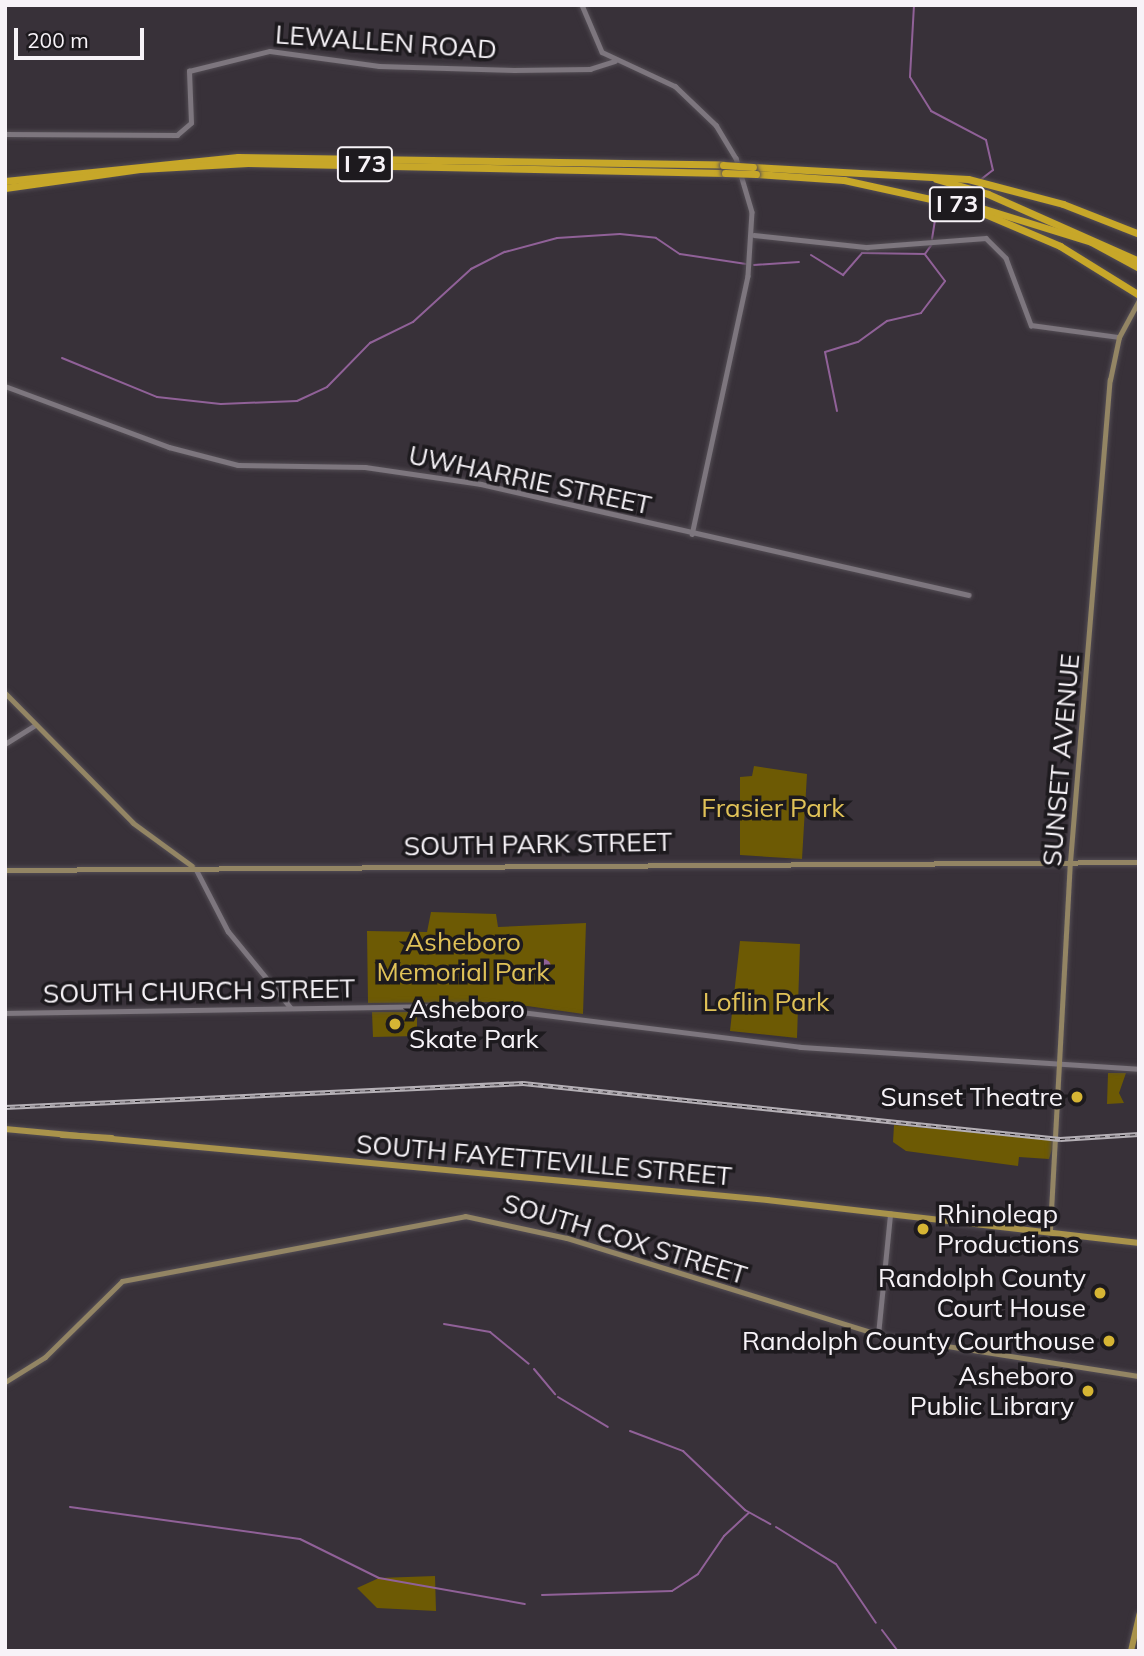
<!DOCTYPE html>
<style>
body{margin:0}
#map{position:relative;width:1144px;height:1656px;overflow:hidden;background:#383139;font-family:Mulish,sans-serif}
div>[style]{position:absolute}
.green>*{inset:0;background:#6d5a04}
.water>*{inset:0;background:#906198}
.round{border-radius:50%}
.stream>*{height:2px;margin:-1px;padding:0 1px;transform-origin:1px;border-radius:1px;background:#906198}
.roads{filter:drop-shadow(0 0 2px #534d54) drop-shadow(0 0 2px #534d54)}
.tertiary>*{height:4.5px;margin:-2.25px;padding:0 2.25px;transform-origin:2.25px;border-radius:2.25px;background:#7d767e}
.secondary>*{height:5px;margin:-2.5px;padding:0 2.5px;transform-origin:2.5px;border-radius:2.5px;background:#938564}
.primary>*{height:6px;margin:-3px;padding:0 3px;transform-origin:3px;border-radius:3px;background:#a9934b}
.motorway>*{height:7px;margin:-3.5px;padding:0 3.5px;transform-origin:3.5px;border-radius:3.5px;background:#c7a729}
.rail>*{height:4.5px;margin-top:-2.25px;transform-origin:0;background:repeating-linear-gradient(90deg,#1d1a1e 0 5px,#b5b0b6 0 10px);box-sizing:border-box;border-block:2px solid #b5b0b6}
.bridges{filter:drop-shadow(0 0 2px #534d54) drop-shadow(0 0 2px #534d54)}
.motorway-bridge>*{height:7px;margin:-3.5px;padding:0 3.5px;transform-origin:3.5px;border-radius:3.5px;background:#c7a729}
.dots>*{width:19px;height:19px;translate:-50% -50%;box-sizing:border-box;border:4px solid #1d1a1e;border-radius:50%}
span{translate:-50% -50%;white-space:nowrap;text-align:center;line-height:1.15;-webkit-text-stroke:7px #1d1a1e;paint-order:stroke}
.shield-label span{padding:2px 5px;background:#1d1a1e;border:2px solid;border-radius:5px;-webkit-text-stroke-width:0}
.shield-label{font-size:24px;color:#f7f3f8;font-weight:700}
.street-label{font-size:26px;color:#f7f3f8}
.park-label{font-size:26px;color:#e0c258}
.poi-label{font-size:26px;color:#f7f3f8}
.left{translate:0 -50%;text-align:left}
.right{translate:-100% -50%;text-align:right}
.frame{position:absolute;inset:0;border:7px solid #f7f3f8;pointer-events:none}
.scale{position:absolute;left:14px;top:28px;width:130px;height:32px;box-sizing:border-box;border:4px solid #f7f3f8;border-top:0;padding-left:9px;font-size:21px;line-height:24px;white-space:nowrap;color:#f7f3f8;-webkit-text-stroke:5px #1d1a1e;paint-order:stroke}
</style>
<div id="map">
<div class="green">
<i style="clip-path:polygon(754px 766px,807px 774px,802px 859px,740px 855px,740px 777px,752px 776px)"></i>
<i style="clip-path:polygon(431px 912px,496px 914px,498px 927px,586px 923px,583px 1014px,500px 1002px,368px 1003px,367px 931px,427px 932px)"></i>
<i style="clip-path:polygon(740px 941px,800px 944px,797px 1038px,730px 1031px)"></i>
<i style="clip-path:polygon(372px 1012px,417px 1012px,417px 1036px,373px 1037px)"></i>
<i style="clip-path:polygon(1108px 1073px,1126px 1073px,1119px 1093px,1124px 1103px,1107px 1104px)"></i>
<i style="clip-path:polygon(894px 1125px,1055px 1140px,1049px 1159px,1019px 1157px,1018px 1166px,906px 1151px,893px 1142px)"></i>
<i style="clip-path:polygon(435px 1576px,436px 1611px,377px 1608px,357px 1588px,379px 1578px)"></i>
</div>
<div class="water">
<i class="round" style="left:535px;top:959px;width:16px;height:16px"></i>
</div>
<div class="stream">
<i style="left:914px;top:5px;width:72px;rotate:93.2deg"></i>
<i style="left:910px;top:77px;width:40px;rotate:58deg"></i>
<i style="left:931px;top:111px;width:62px;rotate:27.8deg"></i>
<i style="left:986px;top:140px;width:31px;rotate:77deg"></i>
<i style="left:993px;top:170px;width:16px;rotate:142deg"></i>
<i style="left:956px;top:201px;width:15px;rotate:-37deg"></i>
<i style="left:932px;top:239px;width:20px;rotate:-81deg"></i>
<i style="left:935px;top:219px;width:19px;rotate:-43deg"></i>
<i style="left:811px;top:255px;width:38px;rotate:32deg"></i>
<i style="left:843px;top:275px;width:29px;rotate:-49deg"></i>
<i style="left:862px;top:253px;width:63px;rotate:0.9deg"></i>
<i style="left:754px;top:265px;width:45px;rotate:-3.8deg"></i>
<i style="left:62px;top:358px;width:103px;rotate:22.3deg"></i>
<i style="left:157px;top:397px;width:64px;rotate:6.2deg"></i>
<i style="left:221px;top:404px;width:76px;rotate:-2.3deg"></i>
<i style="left:297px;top:401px;width:33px;rotate:-25deg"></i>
<i style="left:327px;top:387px;width:62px;rotate:-45.7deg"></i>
<i style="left:370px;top:343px;width:48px;rotate:-26deg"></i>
<i style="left:413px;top:322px;width:79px;rotate:-42.4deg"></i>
<i style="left:471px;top:269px;width:38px;rotate:-27deg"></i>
<i style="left:505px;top:252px;width:54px;rotate:-15.1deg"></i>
<i style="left:557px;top:238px;width:63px;rotate:-3.6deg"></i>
<i style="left:620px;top:234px;width:36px;rotate:6deg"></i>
<i style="left:656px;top:238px;width:29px;rotate:34deg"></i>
<i style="left:680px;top:254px;width:67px;rotate:8.6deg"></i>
<i style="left:837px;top:411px;width:60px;rotate:-101.5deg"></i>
<i style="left:825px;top:352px;width:34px;rotate:-17deg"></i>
<i style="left:858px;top:342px;width:36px;rotate:-36deg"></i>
<i style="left:887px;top:321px;width:35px;rotate:-13deg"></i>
<i style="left:921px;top:313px;width:40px;rotate:-53deg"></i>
<i style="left:945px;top:281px;width:34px;rotate:-127deg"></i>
<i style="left:925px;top:254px;width:12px;rotate:-55deg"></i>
<i style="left:444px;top:1324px;width:47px;rotate:9.9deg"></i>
<i style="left:490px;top:1332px;width:50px;rotate:39.4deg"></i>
<i style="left:534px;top:1369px;width:33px;rotate:50deg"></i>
<i style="left:558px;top:1397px;width:58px;rotate:31deg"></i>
<i style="left:630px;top:1431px;width:57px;rotate:20.7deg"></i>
<i style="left:683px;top:1451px;width:86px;rotate:43.6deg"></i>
<i style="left:745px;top:1510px;width:29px;rotate:29deg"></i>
<i style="left:70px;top:1507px;width:232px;rotate:7.9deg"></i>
<i style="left:300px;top:1539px;width:88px;rotate:26.3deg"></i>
<i style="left:379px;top:1578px;width:148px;rotate:10.1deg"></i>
<i style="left:776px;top:1527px;width:70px;rotate:31.7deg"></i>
<i style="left:836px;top:1564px;width:71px;rotate:55.9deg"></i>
<i style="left:542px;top:1595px;width:130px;rotate:-1.8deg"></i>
<i style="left:672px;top:1591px;width:31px;rotate:-33deg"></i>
<i style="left:698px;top:1574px;width:46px;rotate:-55.6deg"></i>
<i style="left:724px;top:1536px;width:34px;rotate:-43deg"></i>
<i style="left:882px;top:1630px;width:26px;rotate:53deg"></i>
</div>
<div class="roads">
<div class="tertiary">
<i style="left:582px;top:5px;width:51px;rotate:66.9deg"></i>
<i style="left:602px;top:52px;width:81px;rotate:25deg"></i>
<i style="left:675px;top:86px;width:57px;rotate:43.6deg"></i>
<i style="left:716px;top:125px;width:39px;rotate:59deg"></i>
<i style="left:736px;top:158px;width:56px;rotate:73.5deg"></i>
<i style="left:752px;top:212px;width:64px;rotate:93.6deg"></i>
<i style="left:748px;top:276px;width:264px;rotate:102.2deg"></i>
<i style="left:5px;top:134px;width:172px;rotate:0.3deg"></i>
<i style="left:177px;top:135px;width:18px;rotate:-41deg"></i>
<i style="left:191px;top:123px;width:52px;rotate:-92.2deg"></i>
<i style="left:189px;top:71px;width:83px;rotate:-13.9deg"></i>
<i style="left:270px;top:51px;width:110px;rotate:7.8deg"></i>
<i style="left:379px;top:66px;width:135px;rotate:1.7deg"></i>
<i style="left:514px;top:70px;width:76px;rotate:-0.8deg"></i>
<i style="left:590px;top:69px;width:26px;rotate:-18deg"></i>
<i style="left:754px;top:235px;width:114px;rotate:6.1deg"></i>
<i style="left:867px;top:247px;width:119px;rotate:-4.3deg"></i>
<i style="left:986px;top:238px;width:28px;rotate:45deg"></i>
<i style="left:1006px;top:258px;width:72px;rotate:69.5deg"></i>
<i style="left:1031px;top:325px;width:89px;rotate:7.8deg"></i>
<i style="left:5px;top:386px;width:175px;rotate:20.4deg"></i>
<i style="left:169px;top:447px;width:71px;rotate:14.6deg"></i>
<i style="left:238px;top:465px;width:127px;rotate:0.9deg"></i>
<i style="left:365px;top:467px;width:117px;rotate:8.3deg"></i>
<i style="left:481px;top:484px;width:500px;rotate:12.81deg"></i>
<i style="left:5px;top:744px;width:34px;rotate:-32deg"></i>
<i style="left:196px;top:869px;width:70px;rotate:62.7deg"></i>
<i style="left:228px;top:931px;width:99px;rotate:50.7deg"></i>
<i style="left:5px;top:1013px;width:468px;rotate:-0.9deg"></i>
<i style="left:473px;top:1006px;width:330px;rotate:7.1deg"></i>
<i style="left:800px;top:1047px;width:340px;rotate:3.7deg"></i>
<i style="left:878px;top:1335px;width:122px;rotate:-84.3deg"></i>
</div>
<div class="secondary">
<i style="left:5px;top:693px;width:182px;rotate:45.4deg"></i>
<i style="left:133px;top:823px;width:73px;rotate:36.1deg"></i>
<i style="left:5px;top:870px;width:1134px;rotate:-0.4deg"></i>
<i style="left:1050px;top:1229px;width:368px;rotate:-86.9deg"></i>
<i style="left:1070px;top:862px;width:484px;rotate:-85.3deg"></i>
<i style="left:1110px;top:380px;width:44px;rotate:-78.2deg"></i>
<i style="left:1119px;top:337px;width:42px;rotate:-61.6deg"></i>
<i style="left:5px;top:1382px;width:47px;rotate:-32deg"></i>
<i style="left:45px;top:1357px;width:108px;rotate:-44.6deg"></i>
<i style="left:122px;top:1281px;width:349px;rotate:-10.7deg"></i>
<i style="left:465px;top:1216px;width:104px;rotate:12.2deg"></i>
<i style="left:567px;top:1238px;width:331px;rotate:17.2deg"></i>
<i style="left:883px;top:1336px;width:259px;rotate:8.9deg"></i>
</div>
<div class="primary">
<i style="left:5px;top:1129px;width:766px;rotate:5.32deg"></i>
<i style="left:768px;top:1200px;width:373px;rotate:6.6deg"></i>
<i style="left:62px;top:1135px;width:50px;rotate:3.4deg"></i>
<i style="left:1131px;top:1651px;width:37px;rotate:-77deg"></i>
</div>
<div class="motorway">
<i style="left:753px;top:167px;width:215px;rotate:3.2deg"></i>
<i style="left:968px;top:179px;width:98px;rotate:14.7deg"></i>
<i style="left:1063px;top:204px;width:82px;rotate:21.5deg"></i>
<i style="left:756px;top:174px;width:88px;rotate:3.9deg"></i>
<i style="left:844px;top:180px;width:130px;rotate:12.4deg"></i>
<i style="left:971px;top:208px;width:97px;rotate:23.1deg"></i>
<i style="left:1060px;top:246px;width:93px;rotate:31.8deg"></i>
<i style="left:936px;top:179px;width:54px;rotate:16.1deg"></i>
<i style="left:988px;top:194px;width:165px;rotate:23.9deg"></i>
<i style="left:5px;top:181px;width:234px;rotate:-5.9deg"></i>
<i style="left:238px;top:157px;width:485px;rotate:0.9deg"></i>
<i style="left:5px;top:188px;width:136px;rotate:-8deg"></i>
<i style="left:140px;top:169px;width:108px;rotate:-3.2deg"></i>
<i style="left:248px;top:163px;width:477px;rotate:1.2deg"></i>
<i style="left:975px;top:206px;width:121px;rotate:17.2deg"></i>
<i style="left:1091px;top:242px;width:55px;rotate:28.4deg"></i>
</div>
</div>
<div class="rail">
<i style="left:5px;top:1107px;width:519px;rotate:-2.65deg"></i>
<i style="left:523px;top:1083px;width:540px;rotate:5.95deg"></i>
<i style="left:1060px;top:1139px;width:79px;rotate:-3.6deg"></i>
</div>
<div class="bridges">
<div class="motorway-bridge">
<i style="left:723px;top:165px;width:30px;rotate:4deg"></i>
<i style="left:725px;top:173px;width:31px;rotate:2deg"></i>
</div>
</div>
<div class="dots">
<i style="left:395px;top:1024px;background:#d6b534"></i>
<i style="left:1077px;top:1097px;background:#d6b534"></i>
<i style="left:923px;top:1229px;background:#d6b534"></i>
<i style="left:1100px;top:1293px;background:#d6b534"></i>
<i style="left:1109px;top:1341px;background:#d6b534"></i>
<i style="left:1088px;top:1391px;background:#d6b534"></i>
</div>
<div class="shield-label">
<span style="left:365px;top:164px">I 73</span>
<span style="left:957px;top:204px">I 73</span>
</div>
<div class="street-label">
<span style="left:386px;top:42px;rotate:4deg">LEWALLEN ROAD</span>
<span style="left:530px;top:480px;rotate:12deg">UWHARRIE STREET</span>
<span style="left:1061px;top:760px;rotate:-85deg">SUNSET AVENUE</span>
<span style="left:538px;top:844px;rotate:-1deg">SOUTH PARK STREET</span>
<span style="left:199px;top:991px;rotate:-1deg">SOUTH CHURCH STREET</span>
<span style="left:544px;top:1160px;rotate:5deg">SOUTH FAYETTEVILLE STREET</span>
<span style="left:625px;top:1239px;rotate:17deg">SOUTH COX STREET</span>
</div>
<div class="park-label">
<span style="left:773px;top:808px">Frasier Park</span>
<span style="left:463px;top:957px">Asheboro<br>Memorial Park</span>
<span style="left:766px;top:1002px">Loflin Park</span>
</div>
<div class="poi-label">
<span class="left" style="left:409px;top:1024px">Asheboro<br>Skate Park</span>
<span class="right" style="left:1063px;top:1097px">Sunset Theatre</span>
<span class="left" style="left:937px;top:1229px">Rhinoleap<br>Productions</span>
<span class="right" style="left:1086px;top:1293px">Randolph County<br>Court House</span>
<span class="right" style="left:1095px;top:1341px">Randolph County Courthouse</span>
<span class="right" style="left:1074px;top:1391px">Asheboro<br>Public Library</span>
</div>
<div class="frame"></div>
<div class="scale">200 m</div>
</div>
